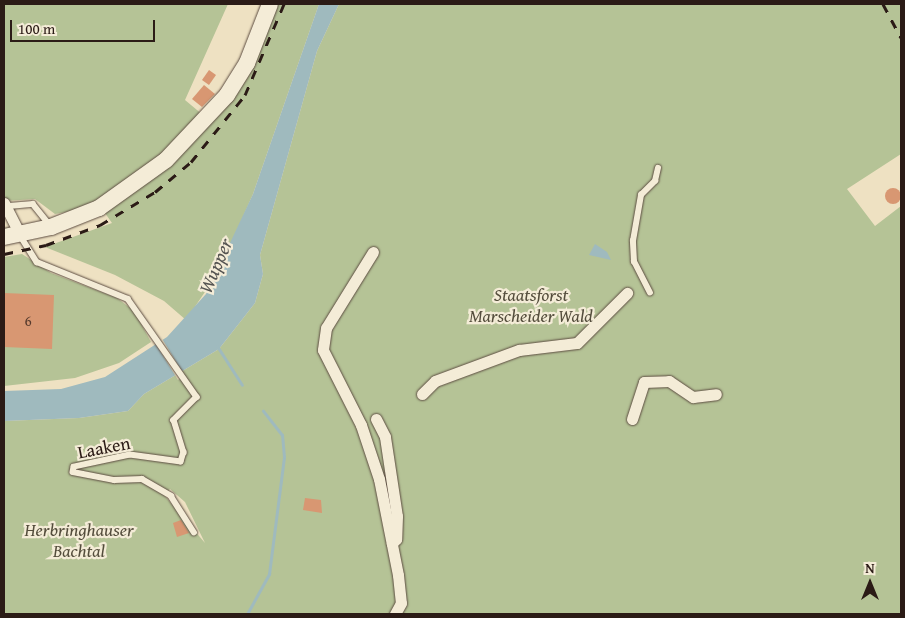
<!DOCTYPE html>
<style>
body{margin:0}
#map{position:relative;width:905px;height:618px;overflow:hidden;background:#eee1c2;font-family:"Gentium Book Plus",serif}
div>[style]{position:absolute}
.green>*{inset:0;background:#b5c396}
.water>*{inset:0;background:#9fbabe}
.pier>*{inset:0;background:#eee1c2}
.stream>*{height:3px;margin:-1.5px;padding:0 1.5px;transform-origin:1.5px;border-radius:1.5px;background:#9fbabe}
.building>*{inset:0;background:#d89772}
.round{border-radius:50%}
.roads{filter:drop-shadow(0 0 1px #5c4c41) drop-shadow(0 0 1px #5c4c41)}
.service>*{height:5.5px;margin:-2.75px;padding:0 2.75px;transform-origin:2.75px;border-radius:2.75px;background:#f4ecd7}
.minor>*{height:11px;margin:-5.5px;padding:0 5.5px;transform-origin:5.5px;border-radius:5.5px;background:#f4ecd7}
.secondary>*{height:16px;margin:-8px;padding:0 8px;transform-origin:8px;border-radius:8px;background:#f4ecd7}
.rail>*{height:3px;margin-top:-1.5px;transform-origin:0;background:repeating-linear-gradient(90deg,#2b1b16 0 9px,transparent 0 18px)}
span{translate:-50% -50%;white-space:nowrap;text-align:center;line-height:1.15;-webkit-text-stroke:4.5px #f4ecd7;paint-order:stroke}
.number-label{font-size:15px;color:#563a2d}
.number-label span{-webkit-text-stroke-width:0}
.park-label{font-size:18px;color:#544d3c;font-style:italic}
.street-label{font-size:18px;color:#2b1b16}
.water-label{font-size:19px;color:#545351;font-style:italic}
.frame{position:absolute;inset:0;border:5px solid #2b1b16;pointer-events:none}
.north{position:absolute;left:845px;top:558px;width:50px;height:50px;-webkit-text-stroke:4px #f4ecd7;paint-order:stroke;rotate:0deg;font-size:14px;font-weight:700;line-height:20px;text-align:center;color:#2b1b16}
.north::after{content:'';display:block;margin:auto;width:18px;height:22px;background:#2b1b16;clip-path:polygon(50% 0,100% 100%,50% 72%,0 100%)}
.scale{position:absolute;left:10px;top:20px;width:145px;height:22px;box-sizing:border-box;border:2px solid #2b1b16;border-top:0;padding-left:6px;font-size:15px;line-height:18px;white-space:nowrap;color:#2b1b16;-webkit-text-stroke:4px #f4ecd7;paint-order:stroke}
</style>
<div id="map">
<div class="green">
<i style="clip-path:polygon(4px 4px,228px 4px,185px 100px,203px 115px,242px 62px,264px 4px,319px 4px,253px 194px,219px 271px,186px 320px,164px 301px,115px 275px,45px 247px,112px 223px,100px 206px,55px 214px,35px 199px,4px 201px)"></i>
<i style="clip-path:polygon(evenodd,339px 4px,901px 4px,901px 154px,847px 189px,875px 226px,901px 206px,901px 614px,4px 614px,4px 421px,79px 418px,128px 411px,144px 394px,219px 349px,255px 303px,263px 274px,260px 255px,317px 51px,339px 4px,170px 489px,185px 502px,205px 543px,164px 495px,170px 489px)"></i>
<i style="clip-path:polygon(22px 254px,51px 273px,117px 298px,134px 311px,151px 342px,119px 363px,75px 378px,4px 386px,4px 257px)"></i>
</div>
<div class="water">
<i style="clip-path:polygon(319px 4px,339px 4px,317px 51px,260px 255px,263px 274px,255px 303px,219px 349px,144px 394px,128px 411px,79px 418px,4px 421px,4px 391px,61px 389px,105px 377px,167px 337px,206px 294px,253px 194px)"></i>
<i style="clip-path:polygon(595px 244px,607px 252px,611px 260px,589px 255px)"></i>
</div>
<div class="pier">
<i style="clip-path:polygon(161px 337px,184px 375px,178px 380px,154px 341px)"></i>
</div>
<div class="stream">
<i style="left:217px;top:346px;width:46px;rotate:57.3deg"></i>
<i style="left:247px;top:614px;width:46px;rotate:-61.2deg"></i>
<i style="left:269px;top:574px;width:118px;rotate:-82.7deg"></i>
<i style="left:284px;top:457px;width:22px;rotate:-95deg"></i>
<i style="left:282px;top:435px;width:31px;rotate:-128deg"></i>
</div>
<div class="building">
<i style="clip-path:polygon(209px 70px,216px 75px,209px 85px,202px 80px)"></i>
<i style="clip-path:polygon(204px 85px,215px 94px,202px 107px,192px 99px)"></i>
<i class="round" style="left:885px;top:188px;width:16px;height:16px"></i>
<i style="clip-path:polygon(4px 293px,54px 295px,52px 349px,4px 347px)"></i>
<i style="clip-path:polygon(305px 498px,321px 500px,322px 513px,303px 510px)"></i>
<i style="clip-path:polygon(181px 520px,189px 533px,177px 537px,173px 523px)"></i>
</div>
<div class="roads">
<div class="service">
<i style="left:9px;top:206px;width:24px;rotate:-5deg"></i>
<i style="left:33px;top:204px;width:27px;rotate:51deg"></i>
<i style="left:20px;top:235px;width:32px;rotate:58deg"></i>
<i style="left:37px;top:262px;width:98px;rotate:22.1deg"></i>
<i style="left:128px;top:299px;width:120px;rotate:54.9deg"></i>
<i style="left:197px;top:397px;width:33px;rotate:135deg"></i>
<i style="left:174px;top:420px;width:34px;rotate:73deg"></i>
<i style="left:184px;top:452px;width:10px;rotate:107deg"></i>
<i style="left:181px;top:462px;width:51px;rotate:-172.2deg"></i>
<i style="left:130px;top:455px;width:57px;rotate:167.9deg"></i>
<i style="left:74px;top:467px;width:5px;rotate:101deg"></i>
<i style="left:73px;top:472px;width:42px;rotate:11deg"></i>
<i style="left:114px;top:480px;width:28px;rotate:-2deg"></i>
<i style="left:142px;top:479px;width:34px;rotate:30deg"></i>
<i style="left:171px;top:496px;width:43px;rotate:57.4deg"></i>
<i style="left:650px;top:293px;width:35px;rotate:-117deg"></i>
<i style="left:634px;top:262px;width:21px;rotate:-93deg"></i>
<i style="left:633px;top:241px;width:47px;rotate:-80.1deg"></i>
<i style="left:641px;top:195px;width:20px;rotate:-45deg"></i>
<i style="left:655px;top:181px;width:13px;rotate:-77deg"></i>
</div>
<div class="minor">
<i style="left:4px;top:203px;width:35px;rotate:63deg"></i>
<i style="left:373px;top:252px;width:89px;rotate:121.7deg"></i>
<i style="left:326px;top:328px;width:22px;rotate:98deg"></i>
<i style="left:323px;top:350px;width:84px;rotate:63.1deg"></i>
<i style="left:361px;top:425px;width:57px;rotate:71.6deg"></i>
<i style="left:379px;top:479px;width:98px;rotate:78.8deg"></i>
<i style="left:398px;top:575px;width:28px;rotate:84deg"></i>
<i style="left:401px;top:603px;width:13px;rotate:119deg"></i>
<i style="left:422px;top:394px;width:18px;rotate:-45deg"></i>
<i style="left:435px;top:381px;width:90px;rotate:-20.3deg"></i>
<i style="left:519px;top:350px;width:58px;rotate:-6.9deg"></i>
<i style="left:577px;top:343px;width:71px;rotate:-45deg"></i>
<i style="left:376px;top:419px;width:20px;rotate:63deg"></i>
<i style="left:385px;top:437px;width:80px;rotate:81.4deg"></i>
<i style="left:397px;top:516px;width:23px;rotate:92deg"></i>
<i style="left:396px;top:539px;width:6px;rotate:135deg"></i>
<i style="left:632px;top:419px;width:39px;rotate:-72deg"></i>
<i style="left:644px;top:382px;width:25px;rotate:-2deg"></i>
<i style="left:669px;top:381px;width:29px;rotate:34deg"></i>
<i style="left:693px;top:397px;width:23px;rotate:-7deg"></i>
</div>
<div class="secondary">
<i style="left:4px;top:237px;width:48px;rotate:-12deg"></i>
<i style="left:51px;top:227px;width:52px;rotate:-21.6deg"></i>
<i style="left:99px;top:208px;width:82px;rotate:-35.6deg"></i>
<i style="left:166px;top:160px;width:89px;rotate:-46.8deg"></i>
<i style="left:227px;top:95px;width:38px;rotate:-58deg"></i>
<i style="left:247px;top:63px;width:63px;rotate:-68.7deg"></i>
</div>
</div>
<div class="rail">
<i style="left:883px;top:4px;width:38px;rotate:62deg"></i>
<i style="left:4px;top:254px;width:43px;rotate:-12.1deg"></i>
<i style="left:46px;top:245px;width:58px;rotate:-20.3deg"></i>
<i style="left:100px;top:225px;width:64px;rotate:-31deg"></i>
<i style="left:155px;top:192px;width:47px;rotate:-39.8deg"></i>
<i style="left:191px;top:162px;width:86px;rotate:-51.1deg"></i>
<i style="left:245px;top:95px;width:99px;rotate:-66.8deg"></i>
</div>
<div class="number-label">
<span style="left:28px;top:321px">6</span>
</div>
<div class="park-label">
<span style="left:531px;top:306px">Staatsforst<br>Marscheider Wald</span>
<span style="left:79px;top:541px">Herbringhauser<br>Bachtal</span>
</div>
<div class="street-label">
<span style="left:104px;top:448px;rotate:-11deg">Laaken</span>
</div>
<div class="water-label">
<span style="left:216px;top:266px;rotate:-67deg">Wupper</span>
</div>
<div class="frame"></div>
<div class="north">N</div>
<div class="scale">100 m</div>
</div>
